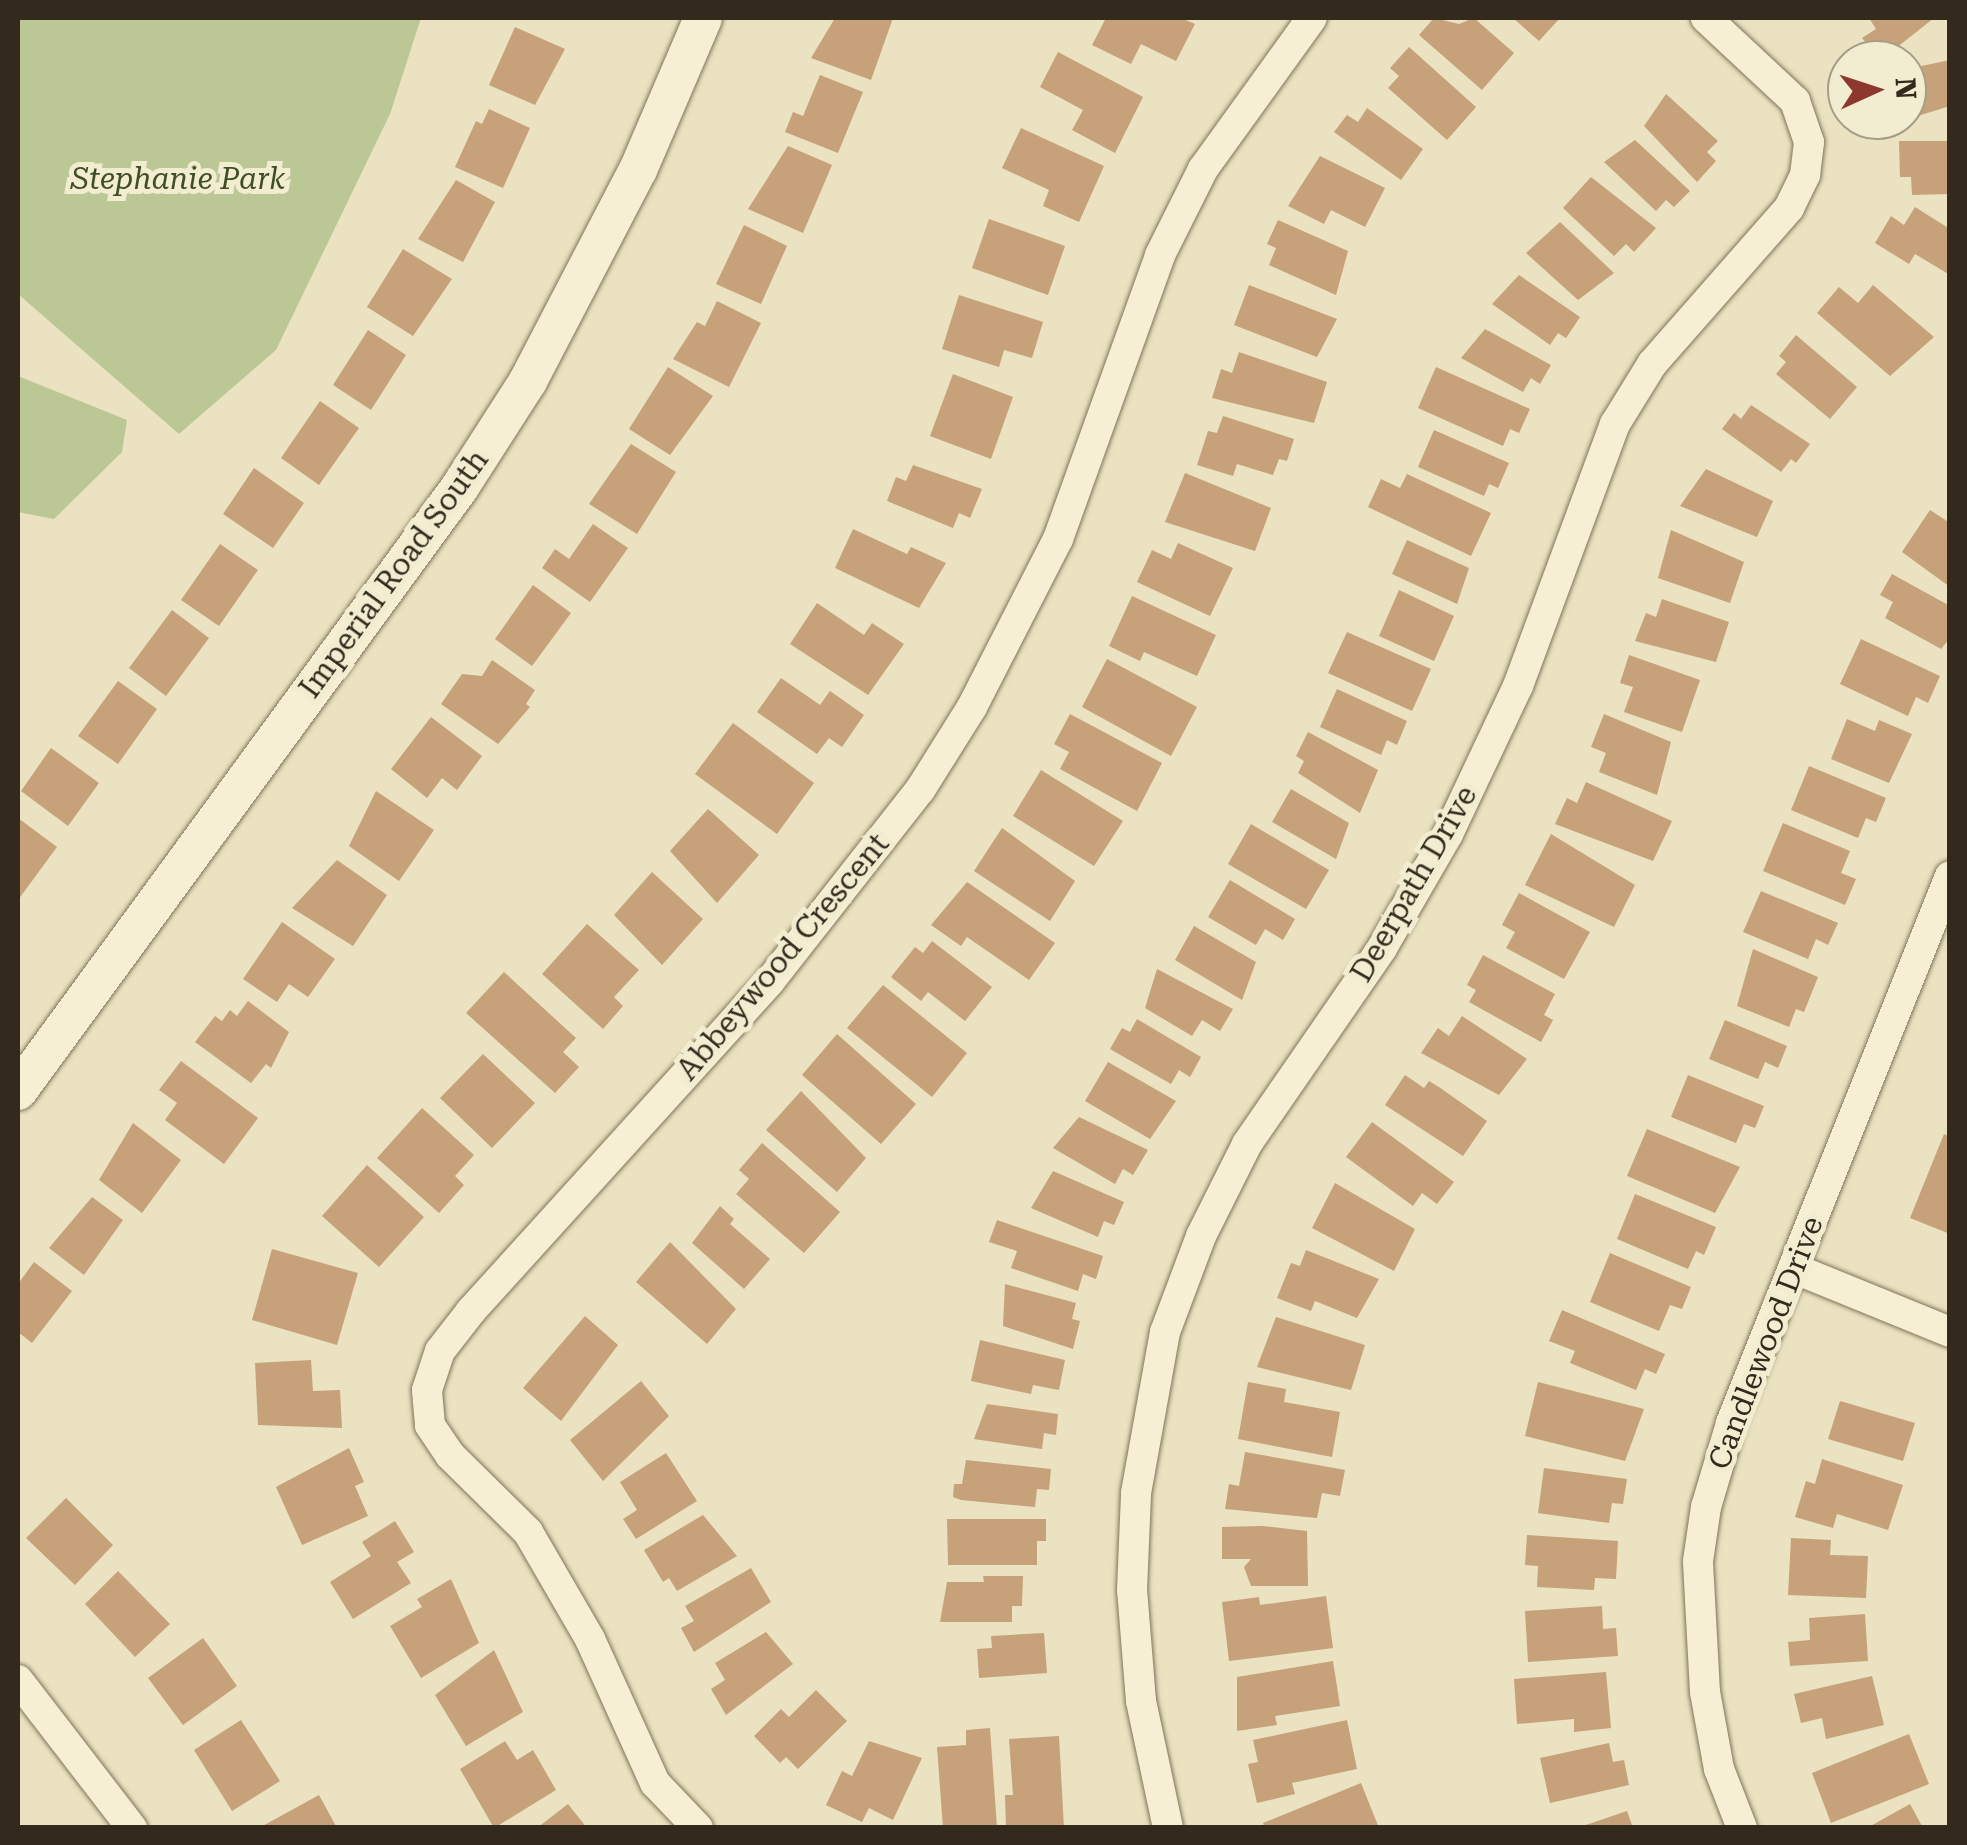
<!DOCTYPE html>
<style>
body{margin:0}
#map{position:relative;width:1967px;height:1845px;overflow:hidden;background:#eae2c1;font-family:"Roboto Serif",serif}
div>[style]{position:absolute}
.green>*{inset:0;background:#bcc796}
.building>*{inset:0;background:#c6a179}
.roads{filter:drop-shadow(0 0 2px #82745a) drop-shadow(0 0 2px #82745a)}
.minor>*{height:30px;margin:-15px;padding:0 15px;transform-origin:15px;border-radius:15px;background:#f6efd3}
.tertiary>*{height:38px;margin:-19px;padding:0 19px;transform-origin:19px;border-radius:19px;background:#f6efd3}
span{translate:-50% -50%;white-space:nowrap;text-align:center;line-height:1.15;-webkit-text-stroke:10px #f2ecd0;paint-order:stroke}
.park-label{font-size:30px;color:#3f4e25;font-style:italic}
.street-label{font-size:30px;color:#332a1d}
.frame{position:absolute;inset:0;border:20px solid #332a1d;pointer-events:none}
.north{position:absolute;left:1827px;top:40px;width:100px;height:100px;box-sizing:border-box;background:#f2ecd0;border:2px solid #a69e88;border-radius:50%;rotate:87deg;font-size:28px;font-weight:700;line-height:40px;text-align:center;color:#332a1d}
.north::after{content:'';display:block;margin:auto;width:35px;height:45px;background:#8d382e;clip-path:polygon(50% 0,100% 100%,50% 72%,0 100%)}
</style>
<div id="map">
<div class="green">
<i style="clip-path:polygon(18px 18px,421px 18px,390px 114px,276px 350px,179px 434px,18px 294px)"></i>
<i style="clip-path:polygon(18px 376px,127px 420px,122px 452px,54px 519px,18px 512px)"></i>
</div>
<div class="building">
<i style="clip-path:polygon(835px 18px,893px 18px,871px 80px,811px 58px)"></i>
<i style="clip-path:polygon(1106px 18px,1181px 18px,1195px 24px,1176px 61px,1141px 44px,1131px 64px,1092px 45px)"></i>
<i style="clip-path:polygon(1434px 18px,1459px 24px,1474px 18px,1514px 53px,1482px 90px,1419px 35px)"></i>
<i style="clip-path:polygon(1513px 18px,1560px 18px,1539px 41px)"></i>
<i style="clip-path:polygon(1869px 18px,1934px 18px,1881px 60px,1862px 38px,1876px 29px)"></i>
<i style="clip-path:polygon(515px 27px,565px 49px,535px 105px,489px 85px)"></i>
<i style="clip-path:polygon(1409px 47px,1476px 107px,1447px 140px,1388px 88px,1399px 76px,1390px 68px)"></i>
<i style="clip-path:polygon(1058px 52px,1143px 97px,1115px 153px,1072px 130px,1083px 110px,1040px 87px)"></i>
<i style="clip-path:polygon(1950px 60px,1950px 106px,1908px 119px,1907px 69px)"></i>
<i style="clip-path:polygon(820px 75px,863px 92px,838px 153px,785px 132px,793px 112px,803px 116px)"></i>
<i style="clip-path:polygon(1666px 94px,1718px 141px,1707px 152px,1716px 161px,1697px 182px,1644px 126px)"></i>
<i style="clip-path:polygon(1367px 108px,1423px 149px,1401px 180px,1334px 132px,1347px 115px,1358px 122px)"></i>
<i style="clip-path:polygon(489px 109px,530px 128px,503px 188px,455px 167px,476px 121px,482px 124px)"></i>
<i style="clip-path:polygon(1021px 128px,1104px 166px,1079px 222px,1043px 206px,1049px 190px,1002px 168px)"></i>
<i style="clip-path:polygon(1635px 140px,1690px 191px,1674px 207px,1666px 200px,1656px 211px,1604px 162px)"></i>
<i style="clip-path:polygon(1899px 141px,1950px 141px,1950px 194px,1912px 195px,1911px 177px,1900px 177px)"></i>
<i style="clip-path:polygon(788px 146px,832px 165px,803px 233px,748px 209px)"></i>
<i style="clip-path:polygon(1320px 156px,1385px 188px,1365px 227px,1331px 210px,1324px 224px,1288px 206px)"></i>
<i style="clip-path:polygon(1591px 177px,1656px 228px,1634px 252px,1626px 244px,1614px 256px,1563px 208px)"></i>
<i style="clip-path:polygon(456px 180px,495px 202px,463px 262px,418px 239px)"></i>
<i style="clip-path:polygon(1915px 207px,1950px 229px,1950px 275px,1915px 254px,1909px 264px,1875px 243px,1891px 216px,1904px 225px)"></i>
<i style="clip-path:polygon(989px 219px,1065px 246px,1048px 295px,972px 268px)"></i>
<i style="clip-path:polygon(1278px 220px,1348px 251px,1336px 295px,1269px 265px,1276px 248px,1267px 244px)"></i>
<i style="clip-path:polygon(1560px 222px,1614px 273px,1578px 300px,1526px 253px)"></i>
<i style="clip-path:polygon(744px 225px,787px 246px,761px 304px,716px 284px)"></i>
<i style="clip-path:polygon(403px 249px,452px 279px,413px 336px,367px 307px)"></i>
<i style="clip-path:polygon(1519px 275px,1580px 317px,1566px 338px,1558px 333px,1550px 345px,1492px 304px)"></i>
<i style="clip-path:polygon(1249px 285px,1337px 319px,1317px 357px,1234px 325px)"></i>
<i style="clip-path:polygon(1873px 285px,1934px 337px,1890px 376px,1817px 313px,1839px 287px,1858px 303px)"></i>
<i style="clip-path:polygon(959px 295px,1043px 322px,1032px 358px,1004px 350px,999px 367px,942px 349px)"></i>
<i style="clip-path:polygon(717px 301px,761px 323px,729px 387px,673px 359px,697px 322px,705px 326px)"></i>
<i style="clip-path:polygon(1485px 329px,1551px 365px,1540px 384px,1531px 378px,1523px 392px,1461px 358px)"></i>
<i style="clip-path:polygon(368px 330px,406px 355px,371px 410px,333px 385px)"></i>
<i style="clip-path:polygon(1796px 335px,1857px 387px,1830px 419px,1776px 374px,1786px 362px,1779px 356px)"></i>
<i style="clip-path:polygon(1239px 352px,1327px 382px,1314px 423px,1212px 398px,1221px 369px,1232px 373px)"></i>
<i style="clip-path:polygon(668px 367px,713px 396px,670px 455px,629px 429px)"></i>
<i style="clip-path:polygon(1436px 367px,1530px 409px,1519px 433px,1510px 429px,1503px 446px,1418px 408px)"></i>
<i style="clip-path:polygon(953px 374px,1013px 397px,991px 459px,930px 436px)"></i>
<i style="clip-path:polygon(320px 401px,359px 428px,319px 485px,281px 458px)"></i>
<i style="clip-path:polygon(1751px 405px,1810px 444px,1796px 463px,1791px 459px,1781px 472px,1722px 429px,1734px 413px,1741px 419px)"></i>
<i style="clip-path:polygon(1223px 416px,1294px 439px,1287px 461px,1279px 459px,1273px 475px,1237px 464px,1233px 476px,1197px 465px,1208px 431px,1217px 433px)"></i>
<i style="clip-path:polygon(1434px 430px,1509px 463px,1498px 488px,1489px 484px,1484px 496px,1418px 467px)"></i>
<i style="clip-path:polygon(631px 444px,676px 472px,637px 534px,589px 504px)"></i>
<i style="clip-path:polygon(913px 465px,982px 489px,970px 518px,959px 513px,953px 528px,887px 501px,896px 477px,906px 481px)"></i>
<i style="clip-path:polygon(254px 468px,304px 503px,273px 548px,223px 514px)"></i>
<i style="clip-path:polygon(1706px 469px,1773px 501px,1757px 537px,1680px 506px)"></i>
<i style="clip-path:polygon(1185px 473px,1271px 508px,1255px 551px,1165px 522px)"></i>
<i style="clip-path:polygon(1407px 474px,1491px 513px,1471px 556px,1368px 507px,1381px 479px,1400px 488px)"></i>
<i style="clip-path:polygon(1930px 510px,1950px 523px,1950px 587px,1902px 552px)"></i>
<i style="clip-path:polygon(593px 524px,628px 548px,590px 602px,542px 568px,555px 549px,569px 559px)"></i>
<i style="clip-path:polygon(853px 529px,907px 554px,911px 547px,946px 563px,919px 608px,835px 568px)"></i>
<i style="clip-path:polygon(1671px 530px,1744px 562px,1730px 603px,1658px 578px)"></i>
<i style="clip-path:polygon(1407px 540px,1469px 568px,1457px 604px,1392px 574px)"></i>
<i style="clip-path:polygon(1178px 543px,1233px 568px,1210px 616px,1137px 582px,1152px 550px,1171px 559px)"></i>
<i style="clip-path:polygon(220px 544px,258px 570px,219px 626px,181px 600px)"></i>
<i style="clip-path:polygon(1892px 574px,1950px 606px,1950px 638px,1941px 649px,1885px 618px,1893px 602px,1880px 595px)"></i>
<i style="clip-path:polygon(533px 585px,571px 613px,532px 666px,495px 639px)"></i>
<i style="clip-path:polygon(1399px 590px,1454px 616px,1434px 661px,1379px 636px)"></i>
<i style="clip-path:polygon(1132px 596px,1216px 635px,1197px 676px,1144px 652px,1140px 661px,1109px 646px)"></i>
<i style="clip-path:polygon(1662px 599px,1729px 622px,1716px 662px,1635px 641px,1646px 613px,1656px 617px)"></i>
<i style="clip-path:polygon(817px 603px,864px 635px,872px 623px,904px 644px,868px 695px,790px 644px)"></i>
<i style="clip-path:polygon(172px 610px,209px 638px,166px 696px,129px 668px)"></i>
<i style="clip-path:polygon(1347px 632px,1431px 669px,1412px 711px,1328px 673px)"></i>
<i style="clip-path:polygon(1861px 639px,1940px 676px,1928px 703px,1916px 697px,1908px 716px,1840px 684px)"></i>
<i style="clip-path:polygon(1629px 655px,1700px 680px,1682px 732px,1624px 712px,1633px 687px,1620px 683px)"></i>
<i style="clip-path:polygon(1107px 659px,1197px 707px,1171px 756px,1082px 707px)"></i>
<i style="clip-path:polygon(492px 660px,535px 690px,526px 704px,530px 707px,498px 744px,441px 704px,462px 674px,482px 676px)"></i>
<i style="clip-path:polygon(781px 678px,820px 705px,830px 691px,864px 715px,842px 747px,829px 738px,817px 754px,757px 712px)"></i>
<i style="clip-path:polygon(118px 681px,157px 709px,118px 764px,78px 736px)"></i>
<i style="clip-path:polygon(1337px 689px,1407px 721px,1397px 745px,1387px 740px,1381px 755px,1320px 727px)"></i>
<i style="clip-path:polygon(1070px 714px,1162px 763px,1137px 811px,1060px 769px,1069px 752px,1054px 744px)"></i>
<i style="clip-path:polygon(1604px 714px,1671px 742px,1657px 795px,1599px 772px,1606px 753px,1591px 747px)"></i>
<i style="clip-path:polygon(431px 717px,482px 756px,457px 790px,442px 778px,427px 798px,391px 769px)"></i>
<i style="clip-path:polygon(1847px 719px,1875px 731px,1879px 720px,1912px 734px,1889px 783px,1831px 759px)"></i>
<i style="clip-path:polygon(733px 723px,814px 783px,777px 834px,695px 774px)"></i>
<i style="clip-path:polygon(1308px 732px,1378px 770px,1360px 813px,1298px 773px,1304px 761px,1296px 756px)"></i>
<i style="clip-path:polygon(51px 748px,99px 783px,68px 826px,21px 791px)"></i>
<i style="clip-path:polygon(1809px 766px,1886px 798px,1876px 822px,1866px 818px,1858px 838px,1791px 810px)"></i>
<i style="clip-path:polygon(1041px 770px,1123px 821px,1094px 866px,1013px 816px)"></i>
<i style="clip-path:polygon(1586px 782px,1672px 821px,1653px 861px,1555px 824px,1567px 798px,1577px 803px)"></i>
<i style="clip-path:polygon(1291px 789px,1349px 823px,1336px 859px,1272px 822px)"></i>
<i style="clip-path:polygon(376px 791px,434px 830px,399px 881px,349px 846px)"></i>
<i style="clip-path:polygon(708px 809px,759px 855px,717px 903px,670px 851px)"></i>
<i style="clip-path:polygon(18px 818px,57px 847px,18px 900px)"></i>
<i style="clip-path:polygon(1783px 823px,1850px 851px,1841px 873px,1856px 879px,1845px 905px,1763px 871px)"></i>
<i style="clip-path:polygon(1251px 824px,1329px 870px,1306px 909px,1228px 864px)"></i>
<i style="clip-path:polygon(1002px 828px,1075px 881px,1050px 921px,974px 871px)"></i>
<i style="clip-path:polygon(1551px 834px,1635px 885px,1614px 927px,1525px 885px)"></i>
<i style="clip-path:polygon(337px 860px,387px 895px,353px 946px,292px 908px)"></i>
<i style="clip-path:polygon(652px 872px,703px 919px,662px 965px,614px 915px)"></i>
<i style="clip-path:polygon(1230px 880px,1295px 919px,1283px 940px,1265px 929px,1256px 945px,1208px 917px)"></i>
<i style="clip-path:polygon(967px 882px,1055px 943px,1029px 980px,967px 937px,961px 946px,931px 925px)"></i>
<i style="clip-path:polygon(1761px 891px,1838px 923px,1828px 945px,1816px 939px,1808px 959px,1743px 932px)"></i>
<i style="clip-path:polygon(1519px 893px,1590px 932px,1564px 979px,1506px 948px,1515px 932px,1502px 925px)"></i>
<i style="clip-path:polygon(282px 922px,335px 959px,308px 997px,289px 984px,277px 1002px,243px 979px)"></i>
<i style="clip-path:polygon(587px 924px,639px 970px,614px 997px,623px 1006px,603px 1029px,542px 974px)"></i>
<i style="clip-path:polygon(1194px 926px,1256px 962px,1242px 1000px,1175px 960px)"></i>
<i style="clip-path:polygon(932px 941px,992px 987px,965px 1021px,928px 992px,921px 1001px,891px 977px,915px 947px,923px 953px)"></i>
<i style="clip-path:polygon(1753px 949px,1818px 977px,1804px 1012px,1796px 1009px,1789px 1027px,1737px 1006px)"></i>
<i style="clip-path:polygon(1483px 955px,1555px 994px,1544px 1015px,1553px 1020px,1541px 1042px,1469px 1002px,1476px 990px,1467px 985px)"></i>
<i style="clip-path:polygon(1157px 969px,1233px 1009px,1220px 1031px,1202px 1020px,1192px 1036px,1145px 1008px)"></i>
<i style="clip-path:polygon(504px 972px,576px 1038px,563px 1052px,579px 1067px,555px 1093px,466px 1013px)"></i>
<i style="clip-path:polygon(883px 985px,967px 1053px,932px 1097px,847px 1028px)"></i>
<i style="clip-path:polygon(248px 1001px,289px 1032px,271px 1068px,266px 1064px,251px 1083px,195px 1042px,215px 1016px,222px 1021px,230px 1010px,237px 1016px)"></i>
<i style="clip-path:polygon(1462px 1016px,1527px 1059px,1499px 1095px,1421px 1053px,1438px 1028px,1449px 1036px)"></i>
<i style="clip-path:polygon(1137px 1019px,1201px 1057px,1190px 1077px,1179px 1070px,1171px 1084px,1110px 1049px,1122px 1028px,1130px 1032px)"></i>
<i style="clip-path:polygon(1725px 1020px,1787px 1046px,1778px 1068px,1765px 1062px,1758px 1079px,1709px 1059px)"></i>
<i style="clip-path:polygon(837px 1034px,916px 1104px,881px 1144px,802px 1075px)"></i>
<i style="clip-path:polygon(483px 1054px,535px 1103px,492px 1148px,440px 1098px)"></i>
<i style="clip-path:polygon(181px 1061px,258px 1118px,224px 1164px,165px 1120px,177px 1103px,159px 1090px)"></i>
<i style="clip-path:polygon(1108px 1062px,1176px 1101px,1150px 1139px,1085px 1101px)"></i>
<i style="clip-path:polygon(1405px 1075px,1424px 1088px,1429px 1081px,1439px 1087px,1487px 1121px,1463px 1156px,1385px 1105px)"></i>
<i style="clip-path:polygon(1688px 1075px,1764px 1106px,1755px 1128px,1744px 1124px,1736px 1143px,1671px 1117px)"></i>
<i style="clip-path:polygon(801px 1091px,866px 1158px,837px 1192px,766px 1130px)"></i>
<i style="clip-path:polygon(422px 1108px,474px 1155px,455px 1176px,464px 1185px,439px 1213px,377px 1158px)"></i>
<i style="clip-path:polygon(1079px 1117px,1148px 1150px,1133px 1175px,1123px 1169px,1115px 1184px,1053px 1148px)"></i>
<i style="clip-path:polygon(1372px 1122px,1454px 1182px,1437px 1204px,1422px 1193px,1413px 1206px,1346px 1157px)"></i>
<i style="clip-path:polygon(133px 1123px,181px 1160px,142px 1213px,99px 1180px)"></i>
<i style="clip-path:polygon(1647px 1129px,1740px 1167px,1715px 1213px,1627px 1176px)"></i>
<i style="clip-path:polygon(1944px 1134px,1950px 1137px,1950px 1234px,1910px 1218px)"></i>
<i style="clip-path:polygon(762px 1143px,840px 1212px,804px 1253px,736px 1194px,749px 1179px,739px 1170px)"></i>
<i style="clip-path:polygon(367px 1165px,424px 1217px,379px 1267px,322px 1216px)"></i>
<i style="clip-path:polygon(1053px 1171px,1124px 1202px,1114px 1225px,1104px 1221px,1098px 1237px,1031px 1208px)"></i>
<i style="clip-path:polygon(1335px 1183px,1415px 1229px,1394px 1271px,1312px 1228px)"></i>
<i style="clip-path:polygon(1635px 1194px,1716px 1227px,1704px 1255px,1696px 1251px,1688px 1269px,1617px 1239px)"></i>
<i style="clip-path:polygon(92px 1197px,123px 1220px,84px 1275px,49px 1248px)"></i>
<i style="clip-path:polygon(720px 1206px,734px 1219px,730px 1224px,770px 1259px,744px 1289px,692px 1243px)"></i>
<i style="clip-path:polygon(997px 1220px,1103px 1256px,1096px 1279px,1083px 1274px,1078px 1291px,1011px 1268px,1017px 1251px,989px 1242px)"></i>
<i style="clip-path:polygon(670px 1242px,736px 1309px,707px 1344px,636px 1282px)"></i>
<i style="clip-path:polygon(272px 1249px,358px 1273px,337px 1345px,252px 1320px)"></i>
<i style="clip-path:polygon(1306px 1250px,1379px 1279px,1357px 1318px,1315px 1301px,1311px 1311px,1277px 1298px,1291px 1263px,1300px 1266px)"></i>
<i style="clip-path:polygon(1610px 1253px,1691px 1287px,1682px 1309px,1670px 1305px,1659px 1331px,1590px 1302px)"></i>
<i style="clip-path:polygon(34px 1262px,72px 1291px,32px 1343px,18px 1332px,18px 1284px)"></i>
<i style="clip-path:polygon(1005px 1284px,1076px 1303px,1072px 1319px,1080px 1321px,1073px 1349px,1003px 1326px)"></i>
<i style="clip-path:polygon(1562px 1310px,1665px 1354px,1656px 1374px,1645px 1369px,1636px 1390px,1570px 1363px,1575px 1351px,1549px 1341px)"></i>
<i style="clip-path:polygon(585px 1316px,618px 1345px,561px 1421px,523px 1388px)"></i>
<i style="clip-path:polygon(1276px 1317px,1365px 1345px,1351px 1390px,1257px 1367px)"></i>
<i style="clip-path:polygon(980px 1340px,1065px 1360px,1059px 1390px,1033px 1385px,1031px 1394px,971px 1381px)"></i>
<i style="clip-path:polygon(311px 1360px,313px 1391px,340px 1390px,342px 1428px,258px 1425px,255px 1363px)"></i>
<i style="clip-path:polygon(641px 1381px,669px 1416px,603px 1481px,570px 1440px)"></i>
<i style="clip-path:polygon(1248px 1382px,1286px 1389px,1284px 1402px,1340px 1412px,1332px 1457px,1238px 1439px)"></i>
<i style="clip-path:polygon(1538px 1382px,1644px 1409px,1625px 1461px,1525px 1436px)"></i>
<i style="clip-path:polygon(1840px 1401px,1915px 1423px,1903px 1461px,1828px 1439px)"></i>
<i style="clip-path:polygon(987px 1404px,1058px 1414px,1056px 1435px,1044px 1433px,1042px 1449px,974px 1439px)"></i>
<i style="clip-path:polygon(349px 1448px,364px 1482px,355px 1486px,368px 1516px,302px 1545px,276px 1487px)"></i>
<i style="clip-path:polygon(1245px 1452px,1345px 1470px,1340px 1496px,1322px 1493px,1317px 1518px,1225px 1509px,1229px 1484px,1239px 1486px)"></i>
<i style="clip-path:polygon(666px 1453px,697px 1501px,636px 1539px,623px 1519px,637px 1510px,620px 1482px)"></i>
<i style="clip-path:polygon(1822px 1459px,1903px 1485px,1888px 1530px,1837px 1514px,1833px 1528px,1795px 1517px,1806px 1481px,1815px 1484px)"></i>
<i style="clip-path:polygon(966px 1460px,1051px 1469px,1049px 1490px,1037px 1489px,1035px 1507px,961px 1500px,953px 1497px,954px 1484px,962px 1484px)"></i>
<i style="clip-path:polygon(1544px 1468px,1627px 1479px,1623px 1504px,1612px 1503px,1609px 1523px,1538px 1513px)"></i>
<i style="clip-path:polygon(66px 1498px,113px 1545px,75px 1585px,26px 1538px)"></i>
<i style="clip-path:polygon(703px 1515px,737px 1556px,677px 1591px,669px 1578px,663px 1582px,644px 1550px)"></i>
<i style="clip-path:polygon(947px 1519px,1046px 1519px,1046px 1541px,1037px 1541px,1037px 1565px,948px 1565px)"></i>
<i style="clip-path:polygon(395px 1521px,414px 1552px,397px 1562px,411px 1583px,353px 1619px,330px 1582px,371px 1556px,362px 1542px)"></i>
<i style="clip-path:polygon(1263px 1526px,1307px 1531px,1308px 1586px,1251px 1586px,1244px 1567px,1251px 1559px,1222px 1559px,1222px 1527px)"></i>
<i style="clip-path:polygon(1527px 1535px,1618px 1541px,1616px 1579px,1595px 1578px,1594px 1590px,1537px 1587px,1538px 1566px,1525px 1565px)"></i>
<i style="clip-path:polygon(1791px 1538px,1831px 1540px,1830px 1555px,1868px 1556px,1866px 1598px,1788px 1595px)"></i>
<i style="clip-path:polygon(751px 1568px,771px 1602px,694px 1652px,681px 1628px,694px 1621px,685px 1606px)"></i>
<i style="clip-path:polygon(118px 1571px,170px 1624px,135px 1657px,85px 1604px)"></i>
<i style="clip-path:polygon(983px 1576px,1023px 1576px,1022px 1606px,1012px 1606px,1012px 1622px,940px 1622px,947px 1582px,984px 1582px)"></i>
<i style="clip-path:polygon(451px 1579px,479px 1643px,421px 1678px,390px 1626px,422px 1607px,417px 1599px)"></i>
<i style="clip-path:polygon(1326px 1596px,1333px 1648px,1229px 1661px,1222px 1602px,1259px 1597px,1260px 1605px)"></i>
<i style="clip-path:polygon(1602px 1606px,1603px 1629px,1616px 1628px,1618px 1656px,1528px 1662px,1525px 1611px)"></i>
<i style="clip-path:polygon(1865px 1614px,1868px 1661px,1790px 1666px,1788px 1642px,1810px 1640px,1809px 1618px)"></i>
<i style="clip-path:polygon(766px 1632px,793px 1664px,726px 1715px,711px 1689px,725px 1680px,715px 1663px)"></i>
<i style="clip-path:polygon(1044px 1633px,1047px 1673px,979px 1678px,977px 1649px,992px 1648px,991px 1636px)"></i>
<i style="clip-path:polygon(203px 1638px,237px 1686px,183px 1725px,148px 1678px)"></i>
<i style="clip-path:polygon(494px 1650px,523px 1712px,466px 1746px,435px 1695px)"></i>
<i style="clip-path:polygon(1333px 1661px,1340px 1706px,1275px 1716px,1277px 1725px,1237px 1731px,1237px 1677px)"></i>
<i style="clip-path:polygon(1606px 1672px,1611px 1728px,1574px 1732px,1574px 1719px,1517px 1724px,1514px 1679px)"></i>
<i style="clip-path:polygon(1872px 1676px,1884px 1725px,1826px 1739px,1822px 1718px,1801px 1723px,1794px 1694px)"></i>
<i style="clip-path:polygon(816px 1690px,847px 1721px,798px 1769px,786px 1757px,780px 1763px,754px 1736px,781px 1709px,789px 1717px)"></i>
<i style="clip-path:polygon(241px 1720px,280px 1781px,232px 1811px,194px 1750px)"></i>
<i style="clip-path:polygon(1347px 1720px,1357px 1769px,1292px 1783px,1295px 1794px,1257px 1803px,1248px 1764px,1258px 1762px,1253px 1740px)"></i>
<i style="clip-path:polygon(990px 1728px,997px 1828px,943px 1828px,937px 1747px,966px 1745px,966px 1730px)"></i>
<i style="clip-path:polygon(1909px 1734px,1929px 1784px,1831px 1823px,1812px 1773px)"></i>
<i style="clip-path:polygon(1059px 1736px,1064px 1828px,1006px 1828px,1005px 1795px,1013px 1795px,1009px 1739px)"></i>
<i style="clip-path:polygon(505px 1741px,517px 1760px,533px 1750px,556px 1790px,494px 1828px,460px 1769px)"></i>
<i style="clip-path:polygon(869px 1741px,922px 1758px,893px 1820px,869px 1808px,862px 1822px,826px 1805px,842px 1771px,852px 1776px)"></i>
<i style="clip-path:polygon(1609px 1743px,1613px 1762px,1624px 1760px,1629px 1785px,1550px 1803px,1540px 1758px)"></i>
<i style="clip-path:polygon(1361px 1783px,1379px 1828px,1265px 1828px,1263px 1823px)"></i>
<i style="clip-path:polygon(319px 1795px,337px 1828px,259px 1828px)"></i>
<i style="clip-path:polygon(568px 1804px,587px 1828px,537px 1828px)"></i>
<i style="clip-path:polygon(1910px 1804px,1923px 1828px,1867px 1828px)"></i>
<i style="clip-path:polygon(1627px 1811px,1633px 1828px,1580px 1828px,1580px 1827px)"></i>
</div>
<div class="roads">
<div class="minor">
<i style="left:1793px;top:1268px;width:170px;rotate:22.2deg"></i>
<i style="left:18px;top:1680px;width:187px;rotate:52.4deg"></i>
<i style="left:698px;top:1828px;width:62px;rotate:-133.7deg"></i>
<i style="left:655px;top:1783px;width:158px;rotate:-114.3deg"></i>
<i style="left:590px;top:1639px;width:124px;rotate:-120.1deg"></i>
<i style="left:528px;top:1532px;width:110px;rotate:-135.4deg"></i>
<i style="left:450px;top:1455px;width:36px;rotate:-124deg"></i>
<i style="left:430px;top:1425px;width:35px;rotate:-95deg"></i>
<i style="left:427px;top:1390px;width:41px;rotate:-71.6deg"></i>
<i style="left:440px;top:1351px;width:51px;rotate:-52.2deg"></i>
<i style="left:471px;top:1311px;width:445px;rotate:-47.8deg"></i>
<i style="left:770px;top:981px;width:243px;rotate:-51.9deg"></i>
<i style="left:920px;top:790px;width:98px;rotate:-57.9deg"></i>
<i style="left:972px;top:707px;width:189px;rotate:-62.9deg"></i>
<i style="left:1058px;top:539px;width:302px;rotate:-70.2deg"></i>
<i style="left:1160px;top:255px;width:96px;rotate:-63.4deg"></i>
<i style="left:1203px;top:169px;width:186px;rotate:-54.2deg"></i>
<i style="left:1168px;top:1828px;width:130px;rotate:-102deg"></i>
<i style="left:1141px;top:1701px;width:111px;rotate:-94.6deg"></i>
<i style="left:1132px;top:1590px;width:97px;rotate:-87.6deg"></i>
<i style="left:1136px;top:1493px;width:164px;rotate:-79.8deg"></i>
<i style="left:1165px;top:1332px;width:103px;rotate:-69.4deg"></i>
<i style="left:1201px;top:1236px;width:103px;rotate:-63.4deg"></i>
<i style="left:1247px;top:1144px;width:238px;rotate:-55.4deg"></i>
<i style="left:1382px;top:948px;width:132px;rotate:-59.9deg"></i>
<i style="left:1448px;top:834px;width:164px;rotate:-64.7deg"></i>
<i style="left:1518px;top:686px;width:279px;rotate:-69.7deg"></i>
<i style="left:1615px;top:424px;width:70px;rotate:-58.3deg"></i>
<i style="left:1652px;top:364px;width:208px;rotate:-48.7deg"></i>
<i style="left:1789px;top:208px;width:37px;rotate:-64deg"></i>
<i style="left:1805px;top:175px;width:33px;rotate:-83deg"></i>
<i style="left:1809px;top:142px;width:43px;rotate:-108.9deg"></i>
<i style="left:1795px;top:101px;width:122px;rotate:-137deg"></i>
<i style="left:1742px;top:1828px;width:63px;rotate:-111.3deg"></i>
<i style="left:1719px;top:1769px;width:78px;rotate:-100.3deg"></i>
<i style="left:1705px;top:1692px;width:131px;rotate:-93.1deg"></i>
<i style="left:1698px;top:1561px;width:55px;rotate:-81.6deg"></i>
<i style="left:1706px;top:1507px;width:88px;rotate:-73.4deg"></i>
<i style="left:1731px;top:1423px;width:589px;rotate:-68.18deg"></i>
</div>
<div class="tertiary">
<i style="left:18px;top:1091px;width:748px;rotate:-53.8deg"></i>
<i style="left:460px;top:487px;width:126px;rotate:-57.3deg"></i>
<i style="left:528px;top:381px;width:238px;rotate:-62.5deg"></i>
<i style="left:638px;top:170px;width:165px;rotate:-66.8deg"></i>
</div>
</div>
<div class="park-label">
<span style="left:178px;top:179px">Stephanie Park</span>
</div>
<div class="street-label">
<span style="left:394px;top:574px;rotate:-54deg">Imperial Road South</span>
<span style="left:1414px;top:884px;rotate:-60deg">Deerpath Drive</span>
<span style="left:783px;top:957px;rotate:-50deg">Abbeywood Crescent</span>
<span style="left:1766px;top:1343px;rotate:-69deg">Candlewood Drive</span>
</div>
<div class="frame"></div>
<div class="north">N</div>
</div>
